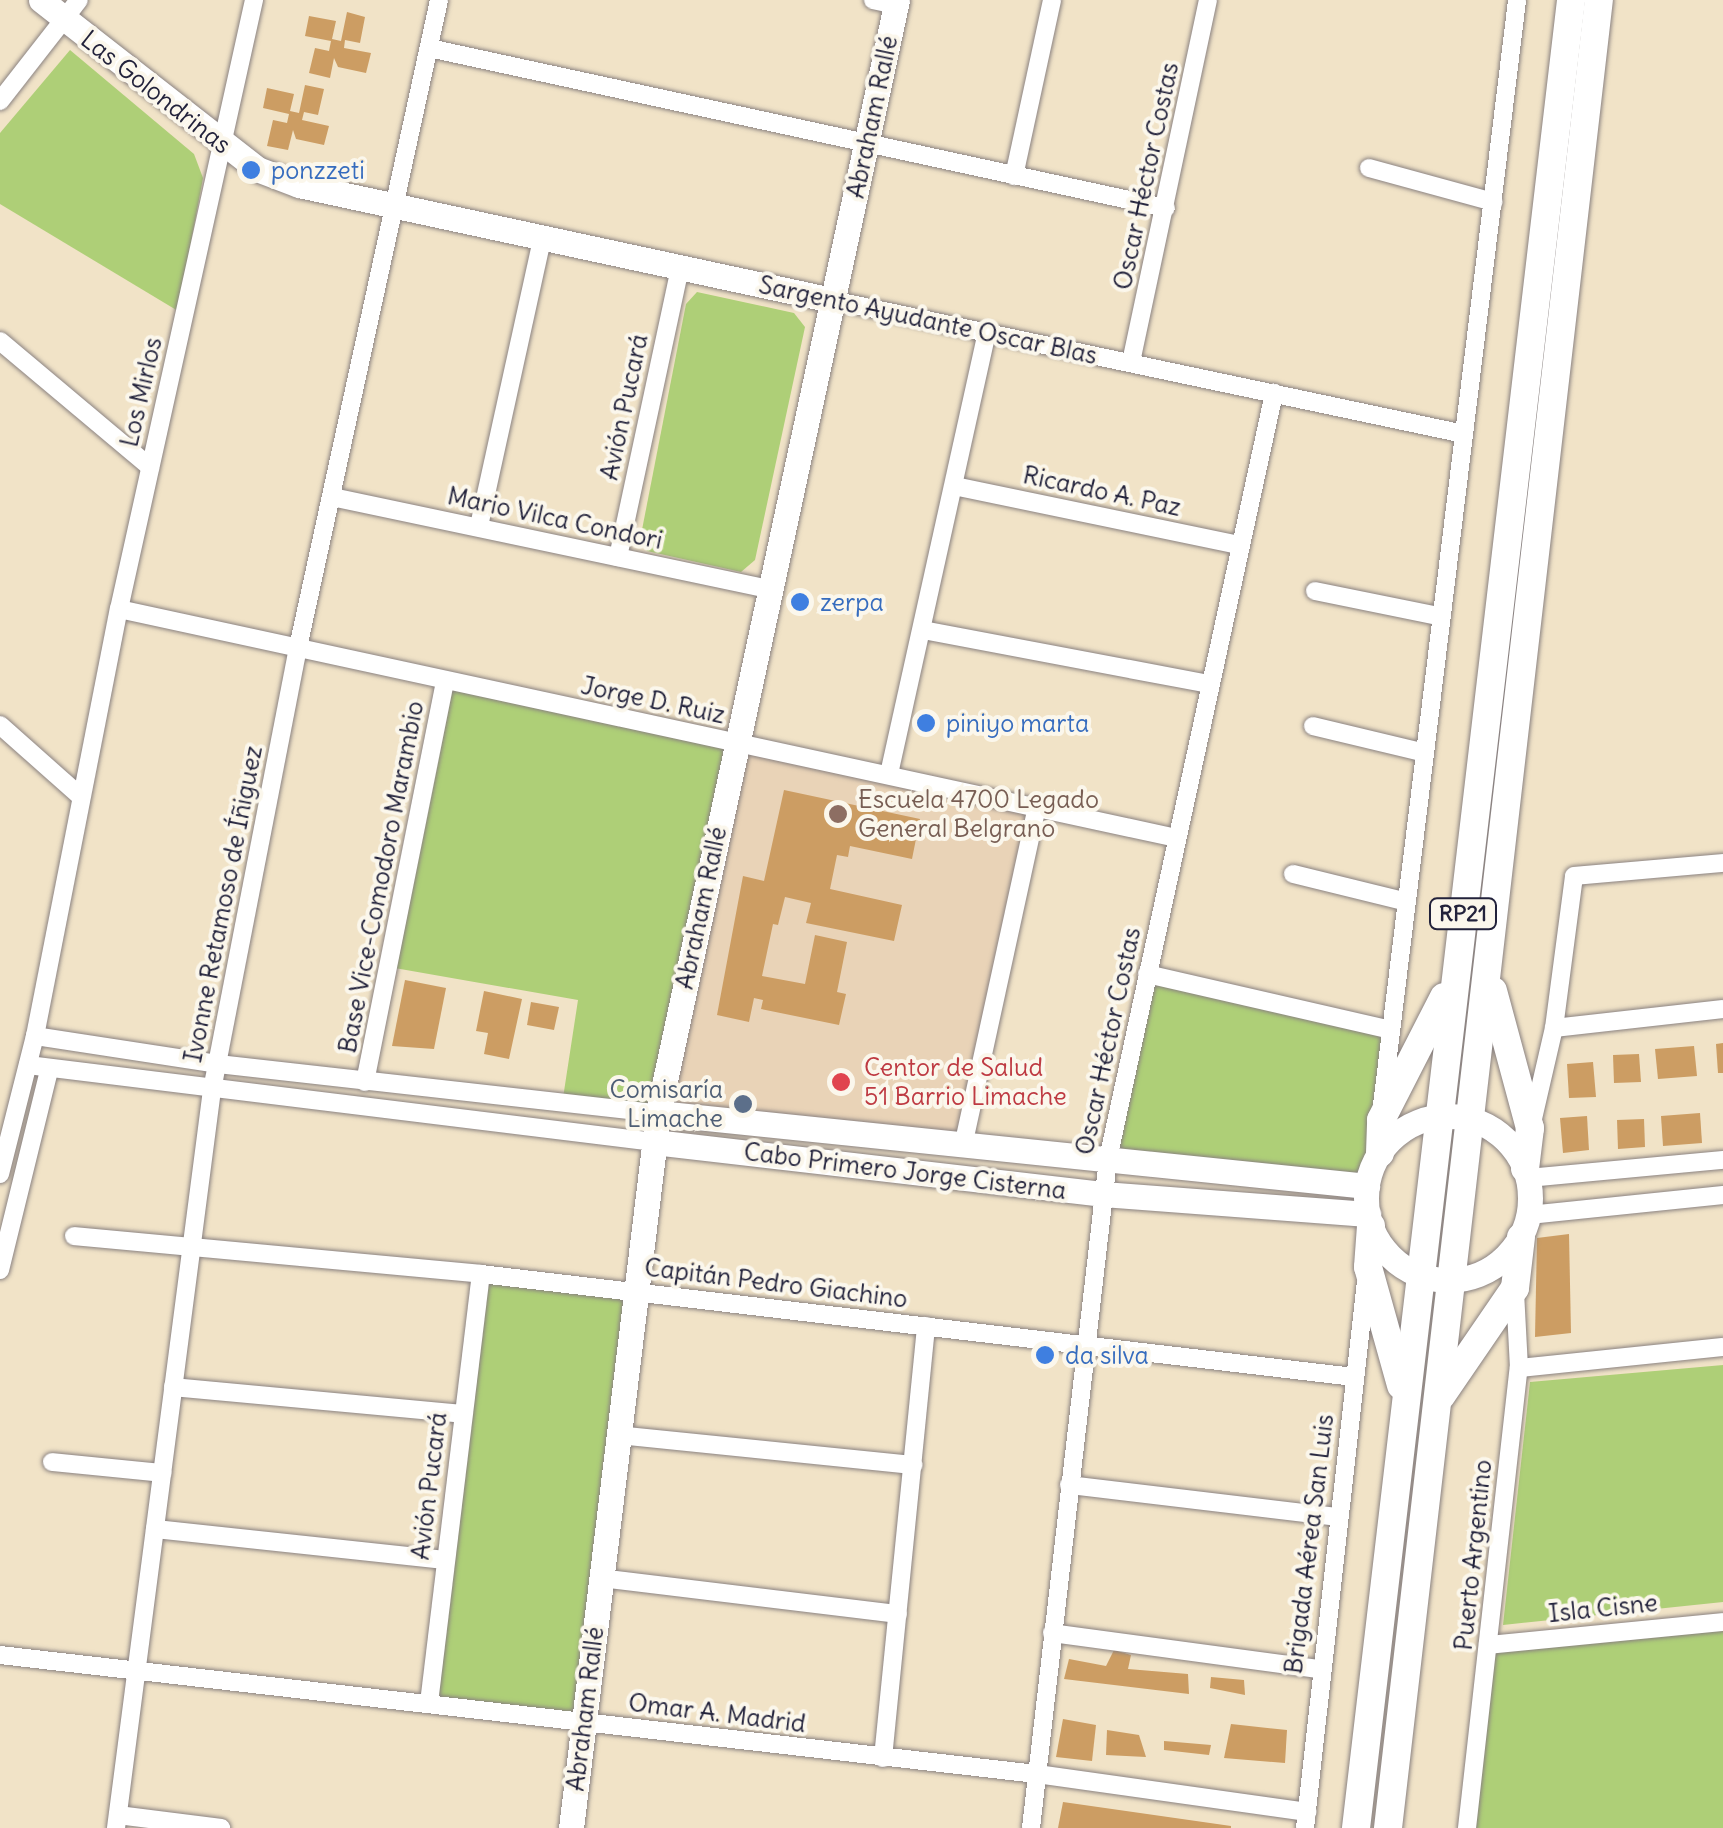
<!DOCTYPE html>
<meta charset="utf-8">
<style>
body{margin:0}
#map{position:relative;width:1723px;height:1828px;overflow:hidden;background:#f1e3c7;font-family:Delius,sans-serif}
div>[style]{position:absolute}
.built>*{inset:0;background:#e9d3b7}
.green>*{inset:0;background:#aecf77}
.building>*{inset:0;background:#cc9d63}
.roads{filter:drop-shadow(0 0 2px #8a8281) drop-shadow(0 0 2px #8a8281)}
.street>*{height:18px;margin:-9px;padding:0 9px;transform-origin:9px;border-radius:9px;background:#fff}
.secondary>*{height:25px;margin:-12.5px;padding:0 12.5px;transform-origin:12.5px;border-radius:12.5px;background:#fff}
.secondary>.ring{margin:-12.5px;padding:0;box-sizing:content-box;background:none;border:25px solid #fff;border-radius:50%}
.primary>*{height:28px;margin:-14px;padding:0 14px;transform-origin:14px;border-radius:14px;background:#fff}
.dots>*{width:28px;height:28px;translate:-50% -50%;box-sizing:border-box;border:5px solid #fbf7ec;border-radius:50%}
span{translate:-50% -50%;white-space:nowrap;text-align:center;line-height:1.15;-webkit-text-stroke:8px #fbf7ec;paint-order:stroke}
.shield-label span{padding:2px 8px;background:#fbf7ec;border:2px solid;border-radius:8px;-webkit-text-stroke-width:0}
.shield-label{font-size:22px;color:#22223b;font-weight:700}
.street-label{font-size:25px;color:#22223b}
.shop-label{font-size:25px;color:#366cbe}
.left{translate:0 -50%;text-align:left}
.education-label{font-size:25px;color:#785e54}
.health-label{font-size:25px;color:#be3a42}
.service-label{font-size:25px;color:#4e5e75}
.right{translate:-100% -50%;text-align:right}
</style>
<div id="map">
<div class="built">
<i style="clip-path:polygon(741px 750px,1032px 809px,960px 1141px,662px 1110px)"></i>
</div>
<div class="green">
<i style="clip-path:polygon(70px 50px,194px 154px,203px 178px,178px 311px,0 204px,0 133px)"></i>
<i style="clip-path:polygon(697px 292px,794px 313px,805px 327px,755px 560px,741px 572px,647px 551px,640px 540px,686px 304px)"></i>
<i style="clip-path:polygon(446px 683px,736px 743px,655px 1110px,563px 1098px,578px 1000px,389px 967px)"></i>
<i style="clip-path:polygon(1149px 977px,1387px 1030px,1378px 1152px,1366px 1184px,1108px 1159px)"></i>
<i style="clip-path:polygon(483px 1276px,634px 1293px,584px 1722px,430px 1703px)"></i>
<i style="clip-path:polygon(1723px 1365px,1723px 1602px,1503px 1625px,1530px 1382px)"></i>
<i style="clip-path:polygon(1723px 1624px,1723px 1828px,1469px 1828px,1491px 1647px)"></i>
</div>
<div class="building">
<i style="clip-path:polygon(347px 12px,365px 17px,360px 43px,345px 40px,344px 48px,371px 53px,366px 73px,338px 67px,334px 58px,330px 78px,309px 73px,315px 48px,329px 51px,331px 41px,305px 36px,309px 16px,336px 21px,332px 39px,341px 41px)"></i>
<i style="clip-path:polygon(305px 85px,324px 89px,318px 115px,304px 112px,302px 120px,329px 126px,324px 145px,296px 139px,293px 130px,288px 150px,267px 146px,273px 120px,287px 123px,289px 114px,263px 108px,267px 88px,294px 94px,290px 111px,299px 113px)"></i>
<i style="clip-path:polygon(784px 790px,920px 819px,912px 859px,850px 846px,848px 857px,837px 855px,830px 889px,902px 905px,894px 941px,806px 923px,811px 903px,785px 897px,778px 925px,773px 924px,762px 976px,805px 984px,815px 935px,847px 942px,837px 992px,846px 994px,839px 1025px,761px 1009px,763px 1000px,754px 998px,749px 1022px,717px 1015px,743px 876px,764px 881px)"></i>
<i style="clip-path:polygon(405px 980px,446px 988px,434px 1049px,392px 1046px)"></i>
<i style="clip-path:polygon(484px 991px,522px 999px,509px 1059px,484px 1054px,488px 1033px,476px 1031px)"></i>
<i style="clip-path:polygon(531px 1002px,559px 1007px,554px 1030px,527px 1025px)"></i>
<i style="clip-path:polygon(1723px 1043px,1723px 1073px,1718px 1073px,1716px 1044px)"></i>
<i style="clip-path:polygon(1694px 1046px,1697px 1076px,1658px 1079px,1655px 1049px)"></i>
<i style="clip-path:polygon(1639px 1054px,1641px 1082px,1614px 1083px,1613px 1055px)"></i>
<i style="clip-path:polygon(1593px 1062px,1596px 1097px,1569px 1098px,1567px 1064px)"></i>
<i style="clip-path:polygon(1700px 1113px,1702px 1143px,1663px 1146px,1661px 1116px)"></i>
<i style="clip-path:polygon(1587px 1116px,1589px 1150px,1563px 1153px,1560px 1118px)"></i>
<i style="clip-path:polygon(1644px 1119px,1645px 1147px,1618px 1149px,1617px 1120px)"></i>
<i style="clip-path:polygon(1569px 1234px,1571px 1333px,1535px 1337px,1537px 1238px)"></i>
<i style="clip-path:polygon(1114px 1650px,1131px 1655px,1128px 1669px,1188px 1674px,1189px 1694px,1064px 1679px,1069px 1659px,1106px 1666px)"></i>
<i style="clip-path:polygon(1211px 1677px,1244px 1680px,1245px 1695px,1210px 1688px)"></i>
<i style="clip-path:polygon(1063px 1719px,1096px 1725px,1092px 1761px,1056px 1757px)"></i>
<i style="clip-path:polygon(1231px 1724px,1287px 1730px,1285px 1763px,1224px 1758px)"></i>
<i style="clip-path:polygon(1107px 1730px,1139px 1735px,1146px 1757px,1106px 1755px)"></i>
<i style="clip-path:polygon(1164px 1741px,1211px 1745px,1209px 1755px,1164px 1750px)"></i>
<i style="clip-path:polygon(1063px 1802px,1231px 1826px,1231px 1828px,1058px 1828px)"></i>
</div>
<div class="roads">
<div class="street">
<i style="left:873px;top:0;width:24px;rotate:12deg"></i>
<i style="left:429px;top:48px;width:754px;rotate:12.25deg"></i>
<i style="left:0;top:101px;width:128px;rotate:-52deg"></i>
<i style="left:1369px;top:168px;width:129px;rotate:15.3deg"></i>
<i style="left:1014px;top:176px;width:180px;rotate:-77.8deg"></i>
<i style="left:832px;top:300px;width:646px;rotate:11.97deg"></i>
<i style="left:0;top:341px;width:196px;rotate:40deg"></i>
<i style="left:1131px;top:362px;width:370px;rotate:-78deg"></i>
<i style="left:954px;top:486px;width:291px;rotate:11.7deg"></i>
<i style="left:332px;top:497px;width:445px;rotate:11.9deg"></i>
<i style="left:479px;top:526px;width:294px;rotate:-77.6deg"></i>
<i style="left:618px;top:557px;width:296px;rotate:-77.9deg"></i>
<i style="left:1315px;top:591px;width:126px;rotate:11.5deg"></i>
<i style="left:119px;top:609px;width:1082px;rotate:12.22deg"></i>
<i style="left:923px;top:630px;width:291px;rotate:10.7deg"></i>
<i style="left:0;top:725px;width:107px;rotate:41.6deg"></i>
<i style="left:1313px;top:726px;width:111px;rotate:13.5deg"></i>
<i style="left:889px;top:774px;width:452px;rotate:-77.5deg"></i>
<i style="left:1293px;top:874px;width:113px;rotate:13.8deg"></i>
<i style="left:1147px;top:974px;width:246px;rotate:12.9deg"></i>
<i style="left:1554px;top:1028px;width:170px;rotate:-6.4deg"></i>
<i style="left:35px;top:1036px;width:185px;rotate:8.7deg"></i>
<i style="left:218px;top:1064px;width:443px;rotate:6.4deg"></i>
<i style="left:28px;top:1065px;width:631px;rotate:7.01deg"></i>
<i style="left:365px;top:1082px;width:408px;rotate:-78.7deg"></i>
<i style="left:1382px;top:1105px;width:1113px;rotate:-83.03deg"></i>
<i style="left:1532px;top:1123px;width:98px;rotate:-77deg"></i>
<i style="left:1554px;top:1028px;width:153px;rotate:-82.5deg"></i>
<i style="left:1574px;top:876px;width:150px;rotate:-5deg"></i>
<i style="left:963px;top:1146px;width:348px;rotate:-77.7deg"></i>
<i style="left:0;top:1174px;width:142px;rotate:-75.8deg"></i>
<i style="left:35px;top:1036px;width:435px;rotate:-78.9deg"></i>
<i style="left:119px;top:609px;width:624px;rotate:-77.5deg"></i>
<i style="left:1528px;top:1178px;width:196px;rotate:-5.3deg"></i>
<i style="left:1529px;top:1215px;width:195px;rotate:-5.9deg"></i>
<i style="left:74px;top:1236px;width:409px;rotate:5.3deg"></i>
<i style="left:481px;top:1274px;width:879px;rotate:6.73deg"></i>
<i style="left:0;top:1270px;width:205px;rotate:-76.2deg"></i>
<i style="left:1519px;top:1368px;width:205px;rotate:-5.9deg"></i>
<i style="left:173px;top:1387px;width:290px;rotate:5.3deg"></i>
<i style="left:618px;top:1435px;width:297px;rotate:5.8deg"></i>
<i style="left:52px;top:1462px;width:111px;rotate:5.7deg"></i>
<i style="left:1069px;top:1485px;width:269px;rotate:6.8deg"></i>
<i style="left:155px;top:1529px;width:292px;rotate:6.1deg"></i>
<i style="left:600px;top:1578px;width:300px;rotate:6.9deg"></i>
<i style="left:1052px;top:1633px;width:269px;rotate:7.7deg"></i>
<i style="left:1488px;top:1645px;width:236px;rotate:-5.6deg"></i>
<i style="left:0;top:1655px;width:1044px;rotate:6.55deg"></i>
<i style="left:1037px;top:1774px;width:273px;rotate:8deg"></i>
<i style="left:429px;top:1703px;width:432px;rotate:-83.1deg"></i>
<i style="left:883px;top:1758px;width:434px;rotate:-84.3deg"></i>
<i style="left:118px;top:1815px;width:104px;rotate:7.2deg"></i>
<i style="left:116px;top:1828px;width:744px;rotate:-82.59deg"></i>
<i style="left:212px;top:1090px;width:446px;rotate:-79deg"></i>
<i style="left:297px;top:652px;width:667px;rotate:-77.71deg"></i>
<i style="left:1031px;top:1828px;width:673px;rotate:-83.43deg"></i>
<i style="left:1108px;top:1159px;width:784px;rotate:-77.77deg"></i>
<i style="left:1305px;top:1828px;width:549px;rotate:-83.63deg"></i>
<i style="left:1467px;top:1828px;width:463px;rotate:-83.6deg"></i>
<i style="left:1519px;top:1368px;width:76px;rotate:-93deg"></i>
</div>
<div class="secondary">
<i style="left:41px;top:0;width:274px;rotate:38deg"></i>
<i style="left:257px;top:169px;width:45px;rotate:20.9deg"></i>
<i style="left:299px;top:185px;width:545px;rotate:12.18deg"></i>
<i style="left:658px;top:1113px;width:713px;rotate:5.88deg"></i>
<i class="ring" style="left:1366px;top:1116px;width:139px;height:139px"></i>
<i style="left:654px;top:1142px;width:451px;rotate:6.6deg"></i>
<i style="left:1102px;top:1194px;width:267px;rotate:4.3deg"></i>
<i style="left:571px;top:1828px;width:720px;rotate:-83.06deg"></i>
<i style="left:658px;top:1113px;width:1138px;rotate:-77.88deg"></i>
</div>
<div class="primary">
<i style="left:1493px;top:991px;width:142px;rotate:74.9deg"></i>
<i style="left:1530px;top:1128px;width:41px;rotate:97deg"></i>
<i style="left:1380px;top:1153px;width:33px;rotate:-88deg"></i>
<i style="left:1381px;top:1120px;width:138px;rotate:-62.9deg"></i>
<i style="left:1371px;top:1226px;width:41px;rotate:94.2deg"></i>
<i style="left:1368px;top:1267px;width:123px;rotate:74.4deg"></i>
<i style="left:1441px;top:1396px;width:131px;rotate:-55.6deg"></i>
<i style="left:1515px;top:1288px;width:51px;rotate:-83.3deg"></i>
<i style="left:1356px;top:1828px;width:1841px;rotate:-83.29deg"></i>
<i style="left:1388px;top:1828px;width:1840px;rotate:-83.42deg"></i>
</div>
</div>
<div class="dots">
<i style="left:251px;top:170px;background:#3f7fe0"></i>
<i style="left:800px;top:602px;background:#3f7fe0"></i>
<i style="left:926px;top:723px;background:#3f7fe0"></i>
<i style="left:838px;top:814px;background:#8d6e63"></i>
<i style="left:841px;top:1082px;background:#e0444e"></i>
<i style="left:743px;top:1104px;background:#5c6f8a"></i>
<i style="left:1045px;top:1355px;background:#3f7fe0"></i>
</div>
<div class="shield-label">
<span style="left:1463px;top:914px">RP21</span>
</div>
<div class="street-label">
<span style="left:156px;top:92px;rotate:38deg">Las Golondrinas</span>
<span style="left:872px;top:117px;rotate:-78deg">Abraham Rallé</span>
<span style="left:1146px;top:176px;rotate:-78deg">Oscar Héctor Costas</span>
<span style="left:928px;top:320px;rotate:12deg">Sargento Ayudante Oscar Blas</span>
<span style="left:141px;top:392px;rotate:-77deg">Los Mirlos</span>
<span style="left:624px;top:407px;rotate:-78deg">Avión Pucará</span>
<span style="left:1102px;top:491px;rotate:12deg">Ricardo A. Paz</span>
<span style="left:555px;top:518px;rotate:12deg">Mario Vilca Condori</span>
<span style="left:653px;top:700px;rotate:12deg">Jorge D. Ruiz</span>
<span style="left:381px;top:877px;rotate:-79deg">Base Vice-Comodoro Marambio</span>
<span style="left:223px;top:904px;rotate:-79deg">Ivonne Retamoso de Íñiguez</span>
<span style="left:701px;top:908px;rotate:-78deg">Abraham Rallé</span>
<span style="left:1108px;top:1041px;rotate:-78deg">Oscar Héctor Costas</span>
<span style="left:905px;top:1171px;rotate:7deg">Cabo Primero Jorge Cisterna</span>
<span style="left:776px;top:1283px;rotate:7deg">Capitán Pedro Giachino</span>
<span style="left:429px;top:1486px;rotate:-83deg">Avión Pucará</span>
<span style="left:1309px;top:1544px;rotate:-83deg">Brigada Aérea San Luis</span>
<span style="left:1473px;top:1555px;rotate:-84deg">Puerto Argentino</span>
<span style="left:1603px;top:1608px;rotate:-6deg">Isla Cisne</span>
<span style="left:585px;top:1709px;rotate:-83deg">Abraham Rallé</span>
<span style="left:717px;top:1713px;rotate:7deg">Omar A. Madrid</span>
</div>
<div class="shop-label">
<span class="left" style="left:271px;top:170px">ponzzeti</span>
<span class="left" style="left:820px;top:602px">zerpa</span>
<span class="left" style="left:946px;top:723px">piniyo marta</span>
<span class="left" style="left:1065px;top:1355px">da silva</span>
</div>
<div class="education-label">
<span class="left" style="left:858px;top:814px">Escuela 4700 Legado<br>General Belgrano</span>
</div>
<div class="health-label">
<span class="left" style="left:864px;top:1082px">Centor de Salud<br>51 Barrio Limache</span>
</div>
<div class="service-label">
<span class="right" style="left:723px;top:1104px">Comisaría<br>Limache</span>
</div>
</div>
